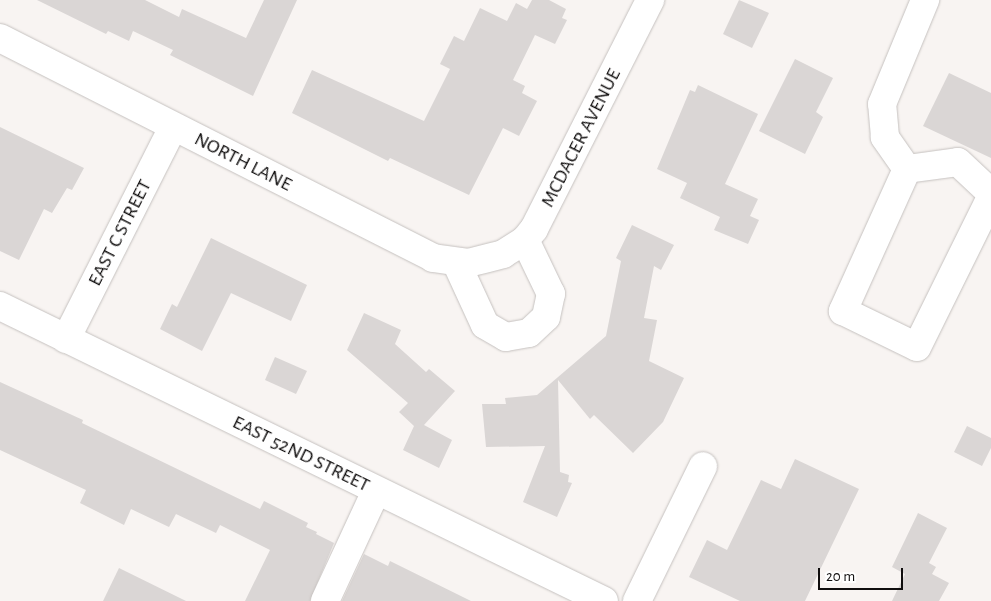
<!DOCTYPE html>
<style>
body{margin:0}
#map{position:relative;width:991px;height:601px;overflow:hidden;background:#f8f4f2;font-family:"Alegreya Sans",sans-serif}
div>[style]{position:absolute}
.building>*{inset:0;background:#dad6d5}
.roads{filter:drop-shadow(0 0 1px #c5c1bf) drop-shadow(0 0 1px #c5c1bf)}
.minor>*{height:28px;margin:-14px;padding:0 14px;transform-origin:14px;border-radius:14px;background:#fff}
span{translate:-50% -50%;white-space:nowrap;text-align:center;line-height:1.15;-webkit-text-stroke:4px #fff;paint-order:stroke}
.street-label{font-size:20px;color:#100e0e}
.scale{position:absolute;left:818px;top:568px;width:85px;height:22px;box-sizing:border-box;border:2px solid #100e0e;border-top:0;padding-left:6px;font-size:15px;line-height:18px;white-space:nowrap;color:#100e0e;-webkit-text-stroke:4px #fff;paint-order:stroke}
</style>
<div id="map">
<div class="building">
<i style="clip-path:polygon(37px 0,145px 0,179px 17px,182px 9px,246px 38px,264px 0,297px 0,253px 96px,170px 55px,173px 50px,133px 31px,129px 41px,108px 31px,106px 34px)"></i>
<i style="clip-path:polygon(532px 0,549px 0,566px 9px,562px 18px,567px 20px,555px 44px,535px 35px,513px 80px,525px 86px,522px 93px,537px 101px,519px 136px,503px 128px,469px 195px,390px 158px,388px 161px,292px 113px,312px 70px,424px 121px,450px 69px,440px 64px,454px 36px,464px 41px,480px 8px,507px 21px,516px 3px,527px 9px)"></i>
<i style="clip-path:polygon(739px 0,769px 13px,752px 48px,723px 34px)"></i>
<i style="clip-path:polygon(795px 59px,833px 78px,816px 112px,823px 117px,805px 154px,759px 131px)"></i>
<i style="clip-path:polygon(949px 73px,991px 93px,991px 158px,923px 126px)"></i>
<i style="clip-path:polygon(698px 85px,758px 114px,725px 184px,758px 199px,750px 216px,759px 220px,748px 244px,714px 230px,720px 217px,680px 198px,687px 183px,657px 169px,690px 90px,695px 92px)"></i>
<i style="clip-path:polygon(0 127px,84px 168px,72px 190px,67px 188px,52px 213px,44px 209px,19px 260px,0 251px)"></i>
<i style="clip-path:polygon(632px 225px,674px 245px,661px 270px,654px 266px,644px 318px,657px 320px,649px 361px,684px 378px,663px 422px,633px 453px,594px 415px,590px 419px,558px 380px,560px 472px,569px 475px,568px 482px,572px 483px,557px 517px,523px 502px,545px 446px,486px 447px,482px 404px,506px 404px,505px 398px,537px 395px,606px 336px,621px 261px,616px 258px)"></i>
<i style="clip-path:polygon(211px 238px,307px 285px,291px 321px,231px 293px,202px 351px,160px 329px,172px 304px,177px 307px)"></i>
<i style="clip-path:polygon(364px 313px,401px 330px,395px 344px,426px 372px,429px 369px,455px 391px,424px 425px,452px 440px,439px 468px,403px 450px,414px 426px,399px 412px,408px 403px,347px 350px)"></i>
<i style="clip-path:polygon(275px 357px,307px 371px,296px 394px,265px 380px)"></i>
<i style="clip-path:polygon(0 382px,83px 420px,82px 423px,260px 509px,264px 501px,308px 523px,306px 527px,317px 532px,316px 534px,334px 543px,310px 601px,245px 601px,270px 550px,220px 525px,216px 533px,176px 514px,169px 527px,131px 509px,124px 525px,80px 503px,86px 490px,0 450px)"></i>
<i style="clip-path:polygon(967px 426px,991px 438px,991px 448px,982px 466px,954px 452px)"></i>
<i style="clip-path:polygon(795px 459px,859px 489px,805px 601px,740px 601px,689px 577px,707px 540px,727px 550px,761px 480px,781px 489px)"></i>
<i style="clip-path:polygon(918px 513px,947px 528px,929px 563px,936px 567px,932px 574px,949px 583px,939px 601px,892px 601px,905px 574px,892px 567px)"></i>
<i style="clip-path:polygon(364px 554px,388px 566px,390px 561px,471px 601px,342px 601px)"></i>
<i style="clip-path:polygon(119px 568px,186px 601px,103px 601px)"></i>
</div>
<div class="roads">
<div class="minor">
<i style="left:0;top:38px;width:486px;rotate:26.9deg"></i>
<i style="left:433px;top:258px;width:35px;rotate:8deg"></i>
<i style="left:468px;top:263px;width:36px;rotate:-14deg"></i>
<i style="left:503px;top:254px;width:26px;rotate:-32deg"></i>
<i style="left:525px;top:240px;width:14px;rotate:-51deg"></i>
<i style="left:534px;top:229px;width:257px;rotate:-63.1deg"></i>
<i style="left:907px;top:169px;width:156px;rotate:114.3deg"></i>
<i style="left:843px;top:311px;width:82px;rotate:25.9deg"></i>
<i style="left:917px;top:347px;width:167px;rotate:-63.7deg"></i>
<i style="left:907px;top:169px;width:39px;rotate:-125deg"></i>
<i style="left:885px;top:137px;width:33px;rotate:-95deg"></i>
<i style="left:882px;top:104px;width:113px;rotate:-67.5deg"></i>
<i style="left:907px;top:169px;width:51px;rotate:-7.8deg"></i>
<i style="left:958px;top:162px;width:45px;rotate:43.2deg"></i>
<i style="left:456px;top:262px;width:69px;rotate:65.3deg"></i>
<i style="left:485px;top:325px;width:24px;rotate:30deg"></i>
<i style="left:506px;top:337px;width:23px;rotate:-10deg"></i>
<i style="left:529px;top:333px;width:23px;rotate:-43deg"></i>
<i style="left:546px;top:317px;width:24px;rotate:-78deg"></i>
<i style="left:551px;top:294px;width:60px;rotate:-115.7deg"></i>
<i style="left:0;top:306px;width:672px;rotate:26.03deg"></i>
<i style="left:66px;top:339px;width:237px;rotate:-63.2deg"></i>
<i style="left:325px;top:601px;width:121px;rotate:-65.1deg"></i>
<i style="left:637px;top:601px;width:150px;rotate:-63.9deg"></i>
</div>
</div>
<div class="street-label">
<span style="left:581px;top:138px;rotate:-63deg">MCDACER AVENUE</span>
<span style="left:243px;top:162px;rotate:27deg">NORTH LANE</span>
<span style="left:120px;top:233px;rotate:-63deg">EAST C STREET</span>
<span style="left:301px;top:454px;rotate:26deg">EAST 52ND STREET</span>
</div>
<div class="scale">20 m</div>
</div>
